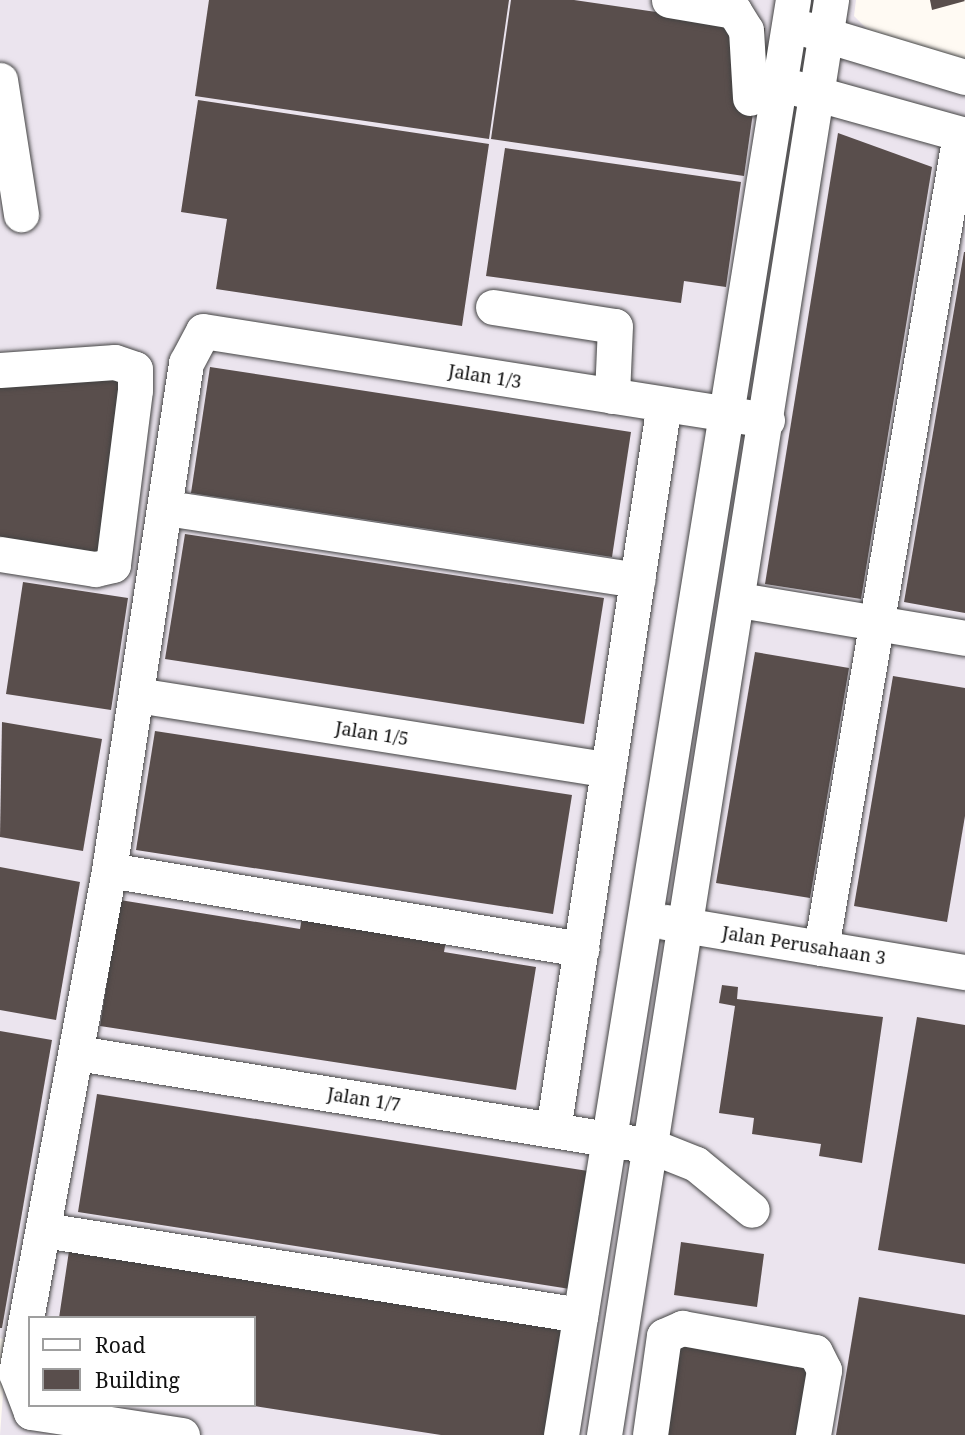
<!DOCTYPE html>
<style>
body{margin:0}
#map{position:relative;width:965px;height:1435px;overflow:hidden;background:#fffaf3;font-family:"Noto Serif",serif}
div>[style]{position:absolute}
.industrial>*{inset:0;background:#ebe4ee}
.building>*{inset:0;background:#594e4c}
.roads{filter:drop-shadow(0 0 2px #434343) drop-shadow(0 0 2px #434343)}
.minor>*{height:35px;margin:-17.5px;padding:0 17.5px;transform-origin:17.5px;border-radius:17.5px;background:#fff}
span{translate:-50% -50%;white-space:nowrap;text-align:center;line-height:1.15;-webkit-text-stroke:7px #fff;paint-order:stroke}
.street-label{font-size:18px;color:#101010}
.legend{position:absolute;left:28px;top:1316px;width:228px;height:91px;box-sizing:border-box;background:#fff;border:2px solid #9f9f9f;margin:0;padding:9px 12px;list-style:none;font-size:21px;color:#101010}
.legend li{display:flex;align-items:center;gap:14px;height:35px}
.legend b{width:35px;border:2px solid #9f9f9f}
</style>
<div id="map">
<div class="industrial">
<i style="clip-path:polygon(evenodd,0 0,856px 0,854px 16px,873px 35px,965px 64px,965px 1435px,0 1435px,7px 1340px,0 1338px,0 0,30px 1318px,254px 1318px,254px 1405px,30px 1405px,30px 1318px)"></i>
</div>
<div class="building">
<i style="clip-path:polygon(209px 0,509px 0,489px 139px,195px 96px)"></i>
<i style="clip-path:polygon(511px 0,574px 0,765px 28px,744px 176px,491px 139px)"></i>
<i style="clip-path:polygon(930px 0,964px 0,965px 1px,932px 10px)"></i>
<i style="clip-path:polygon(198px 100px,489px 144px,462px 326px,216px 289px,227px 219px,181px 212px)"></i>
<i style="clip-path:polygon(838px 133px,932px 167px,861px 599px,765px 584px)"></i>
<i style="clip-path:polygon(505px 148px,741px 182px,726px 287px,684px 281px,681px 303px,486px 276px)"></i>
<i style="clip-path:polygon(964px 252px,965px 252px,965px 613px,904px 602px)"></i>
<i style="clip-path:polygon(210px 367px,631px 432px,612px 557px,191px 493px)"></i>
<i style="clip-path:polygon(65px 369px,131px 379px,112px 556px,0 542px,0 386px)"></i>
<i style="clip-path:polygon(185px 534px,604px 598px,584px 724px,165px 659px)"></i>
<i style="clip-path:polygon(23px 582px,128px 598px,111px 710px,6px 694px)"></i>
<i style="clip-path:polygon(755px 652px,849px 668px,810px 898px,716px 883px)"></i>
<i style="clip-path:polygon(893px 676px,965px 688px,965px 816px,947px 922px,854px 906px)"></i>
<i style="clip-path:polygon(2px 722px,102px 739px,83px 851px,0 837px)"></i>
<i style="clip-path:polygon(155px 731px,572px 795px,553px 914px,136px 850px)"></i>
<i style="clip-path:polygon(0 867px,80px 882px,56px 1020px,0 1010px)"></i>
<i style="clip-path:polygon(120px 900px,300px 929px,303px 911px,448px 929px,444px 952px,536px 967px,516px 1090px,100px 1026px)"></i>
<i style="clip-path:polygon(722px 985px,738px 987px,737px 999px,883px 1017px,862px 1163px,819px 1156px,821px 1144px,752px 1134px,754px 1118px,719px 1113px,735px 1006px,719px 1003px)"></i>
<i style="clip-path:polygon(917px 1017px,965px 1025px,965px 1264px,878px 1250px)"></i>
<i style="clip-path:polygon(0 1031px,52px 1040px,2px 1328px,0 1328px)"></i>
<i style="clip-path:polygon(97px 1094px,588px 1171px,570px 1289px,78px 1212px)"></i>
<i style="clip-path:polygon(681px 1242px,764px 1254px,757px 1307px,674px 1295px)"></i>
<i style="clip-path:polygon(69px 1251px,562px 1328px,545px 1435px,441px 1435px,254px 1406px,254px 1318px,59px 1318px)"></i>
<i style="clip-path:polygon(859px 1297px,965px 1315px,965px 1435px,836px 1435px)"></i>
<i style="clip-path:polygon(671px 1342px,814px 1366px,802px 1435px,656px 1435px)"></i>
</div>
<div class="roads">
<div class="minor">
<i style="left:669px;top:0;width:66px;rotate:9.6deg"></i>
<i style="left:734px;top:11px;width:22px;rotate:58deg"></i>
<i style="left:746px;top:30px;width:68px;rotate:86.6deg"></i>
<i style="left:806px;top:29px;width:166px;rotate:16.8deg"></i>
<i style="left:0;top:80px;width:136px;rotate:81.1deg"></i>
<i style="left:796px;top:88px;width:175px;rotate:15.5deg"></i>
<i style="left:493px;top:307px;width:123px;rotate:8.9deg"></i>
<i style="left:615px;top:326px;width:70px;rotate:92.5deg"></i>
<i style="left:0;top:370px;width:115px;rotate:-4deg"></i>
<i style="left:115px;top:362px;width:21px;rotate:19deg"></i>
<i style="left:135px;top:369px;width:21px;rotate:90deg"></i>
<i style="left:135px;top:390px;width:176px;rotate:97.2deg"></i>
<i style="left:113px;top:565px;width:18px;rotate:167deg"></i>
<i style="left:95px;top:569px;width:96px;rotate:-171deg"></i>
<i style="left:167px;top:508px;width:476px;rotate:8.7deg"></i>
<i style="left:739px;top:600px;width:229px;rotate:9.5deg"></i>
<i style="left:137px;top:695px;width:477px;rotate:9deg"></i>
<i style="left:109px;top:870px;width:479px;rotate:9.5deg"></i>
<i style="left:665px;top:922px;width:304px;rotate:9.5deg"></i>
<i style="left:821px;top:948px;width:826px;rotate:-80.31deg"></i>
<i style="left:77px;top:1053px;width:581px;rotate:9.2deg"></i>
<i style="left:651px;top:1146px;width:48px;rotate:21.8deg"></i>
<i style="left:696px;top:1164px;width:72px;rotate:39.4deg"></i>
<i style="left:553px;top:1130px;width:734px;rotate:-81.31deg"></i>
<i style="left:44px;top:1230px;width:543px;rotate:9.01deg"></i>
<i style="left:182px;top:1435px;width:153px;rotate:-171.3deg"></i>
<i style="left:31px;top:1412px;width:42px;rotate:-111deg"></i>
<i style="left:16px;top:1373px;width:512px;rotate:-79.52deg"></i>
<i style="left:109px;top:870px;width:513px;rotate:-81.36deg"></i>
<i style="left:186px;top:363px;width:36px;rotate:-62deg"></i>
<i style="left:203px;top:331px;width:571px;rotate:8.97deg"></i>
<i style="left:561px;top:1435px;width:1454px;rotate:-80.82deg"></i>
<i style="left:604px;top:1435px;width:1453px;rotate:-81.01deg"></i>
<i style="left:650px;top:1435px;width:100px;rotate:-82deg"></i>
<i style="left:664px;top:1336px;width:20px;rotate:-24deg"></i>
<i style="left:682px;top:1328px;width:135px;rotate:10.2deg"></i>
<i style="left:815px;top:1352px;width:20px;rotate:63deg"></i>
<i style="left:824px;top:1370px;width:66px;rotate:99.6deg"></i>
</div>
</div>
<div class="street-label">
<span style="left:485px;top:376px;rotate:9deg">Jalan 1/3</span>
<span style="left:372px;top:733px;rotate:9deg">Jalan 1/5</span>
<span style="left:804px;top:945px;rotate:9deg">Jalan Perusahaan 3</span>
<span style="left:364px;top:1099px;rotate:9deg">Jalan 1/7</span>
</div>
<ul class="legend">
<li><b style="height:9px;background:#fff"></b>Road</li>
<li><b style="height:19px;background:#594e4c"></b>Building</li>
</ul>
</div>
